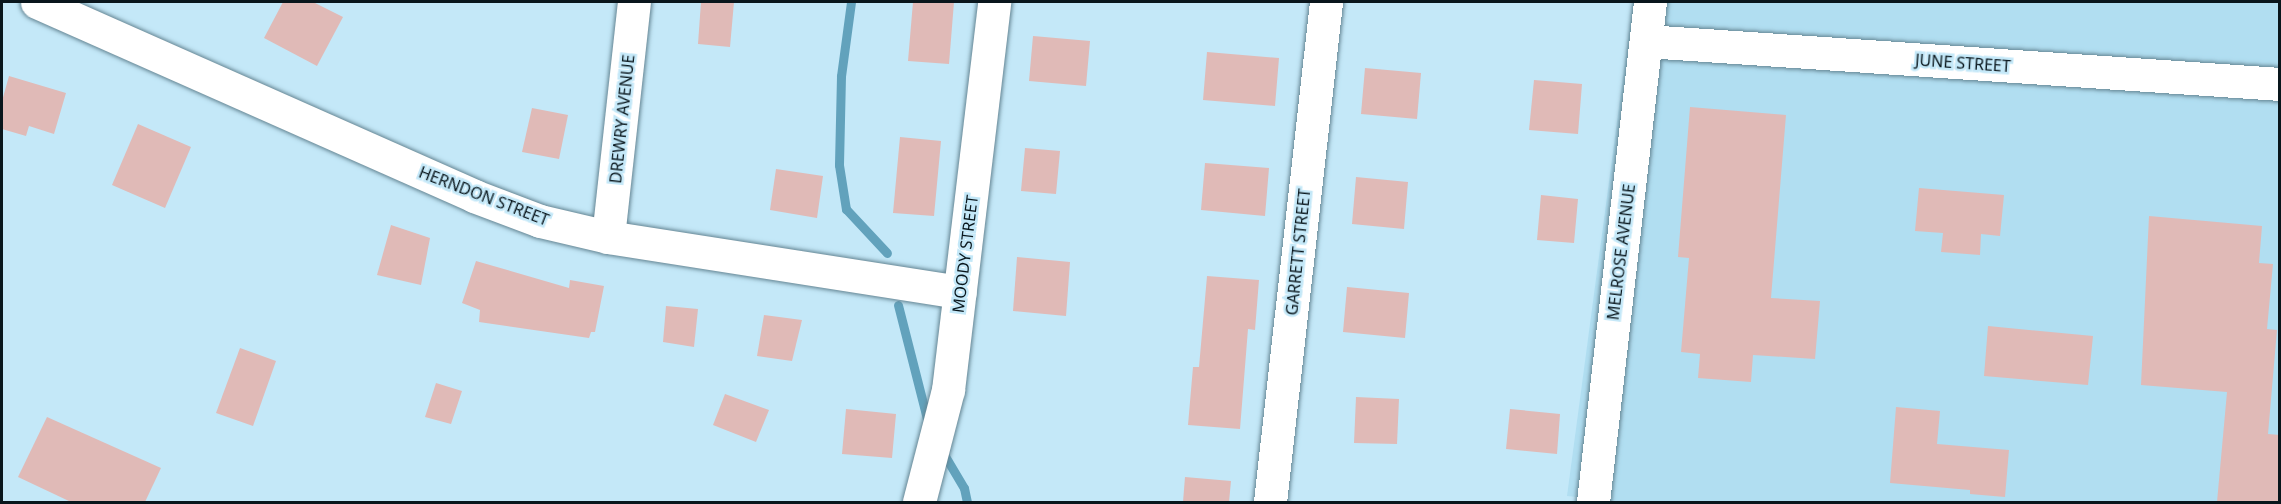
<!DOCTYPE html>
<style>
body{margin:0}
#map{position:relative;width:2281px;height:504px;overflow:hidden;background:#c4e8f8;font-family:"Noto Sans",sans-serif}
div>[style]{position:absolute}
.built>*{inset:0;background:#b1def1}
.stream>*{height:9px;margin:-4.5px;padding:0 4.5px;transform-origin:4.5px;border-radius:4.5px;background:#62a2bc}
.building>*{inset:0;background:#e0bab7}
.roads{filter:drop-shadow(0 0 2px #648593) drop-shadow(0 0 2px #648593)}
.minor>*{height:33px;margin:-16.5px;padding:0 16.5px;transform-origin:16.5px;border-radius:16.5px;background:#fff}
span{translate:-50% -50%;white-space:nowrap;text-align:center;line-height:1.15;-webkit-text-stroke:5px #c4e8f8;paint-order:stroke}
.street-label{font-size:16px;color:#09161c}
.frame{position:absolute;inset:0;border:3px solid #09161c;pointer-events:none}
</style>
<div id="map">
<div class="built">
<i style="clip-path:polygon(1633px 2px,2279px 2px,2279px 502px,1628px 502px,1567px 496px)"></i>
</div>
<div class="stream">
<i style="left:851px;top:2px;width:75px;rotate:97.7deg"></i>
<i style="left:841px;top:76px;width:89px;rotate:91.3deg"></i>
<i style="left:839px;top:165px;width:45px;rotate:81deg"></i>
<i style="left:846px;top:209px;width:60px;rotate:47deg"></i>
<i style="left:898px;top:305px;width:122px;rotate:75.7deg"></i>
<i style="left:942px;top:451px;width:43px;rotate:59.3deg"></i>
<i style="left:964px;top:488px;width:14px;rotate:78deg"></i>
</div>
<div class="building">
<i style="clip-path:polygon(283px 2px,313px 2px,343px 17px,317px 66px,264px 38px)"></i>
<i style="clip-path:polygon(701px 2px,734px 2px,730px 47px,698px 44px)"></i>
<i style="clip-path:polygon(913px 2px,954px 2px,949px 64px,908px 61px)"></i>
<i style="clip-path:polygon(1033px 36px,1090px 41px,1086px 86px,1029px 81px)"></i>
<i style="clip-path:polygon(1207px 52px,1279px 58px,1275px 106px,1203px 100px)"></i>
<i style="clip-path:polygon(1365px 68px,1421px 73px,1417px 119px,1361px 114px)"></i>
<i style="clip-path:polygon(9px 76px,66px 93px,54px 134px,29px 126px,26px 136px,2px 129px,2px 101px)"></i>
<i style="clip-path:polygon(1534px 80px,1582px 84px,1578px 134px,1529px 130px)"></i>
<i style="clip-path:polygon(1690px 107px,1786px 115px,1771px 298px,1820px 301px,1815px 359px,1753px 355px,1751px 382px,1698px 378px,1700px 354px,1681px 352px,1689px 258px,1678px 257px)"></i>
<i style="clip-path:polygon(532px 108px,568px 115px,559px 159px,522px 152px)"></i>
<i style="clip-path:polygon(138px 124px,191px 147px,165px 208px,112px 185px)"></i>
<i style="clip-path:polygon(900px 137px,941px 141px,934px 216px,893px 213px)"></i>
<i style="clip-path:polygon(1025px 148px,1060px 151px,1056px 194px,1021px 191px)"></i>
<i style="clip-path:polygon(1205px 163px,1269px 168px,1265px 216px,1201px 210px)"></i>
<i style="clip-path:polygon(776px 169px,823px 176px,817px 218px,770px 210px)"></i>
<i style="clip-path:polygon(1356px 177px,1408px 182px,1404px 229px,1352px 224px)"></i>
<i style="clip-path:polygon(1919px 188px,2004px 195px,2000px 236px,1981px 234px,1980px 255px,1941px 252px,1943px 233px,1915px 231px)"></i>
<i style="clip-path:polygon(1541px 195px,1578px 199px,1574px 243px,1537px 240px)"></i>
<i style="clip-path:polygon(2149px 216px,2262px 226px,2259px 263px,2273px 264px,2267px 329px,2277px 330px,2268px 434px,2280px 435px,2280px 502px,2217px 502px,2227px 392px,2141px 385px)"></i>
<i style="clip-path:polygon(391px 225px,430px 238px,421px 285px,377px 275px)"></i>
<i style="clip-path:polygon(1017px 257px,1070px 262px,1066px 316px,1013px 311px)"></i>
<i style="clip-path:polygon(476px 261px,569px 288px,570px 280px,604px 286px,595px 332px,591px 332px,589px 338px,479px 322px,480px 310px,462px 303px)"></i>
<i style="clip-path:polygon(1207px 276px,1259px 280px,1255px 330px,1248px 329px,1240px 429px,1188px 425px,1193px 367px,1199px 367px)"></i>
<i style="clip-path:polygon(1347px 287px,1409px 293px,1405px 338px,1343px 332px)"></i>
<i style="clip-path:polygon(666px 306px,698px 309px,694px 347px,663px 342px)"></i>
<i style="clip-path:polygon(764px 315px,802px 320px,792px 361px,757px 356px)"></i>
<i style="clip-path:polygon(1988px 326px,2093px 336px,2088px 385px,1984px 376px)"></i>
<i style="clip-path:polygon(240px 348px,276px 361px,253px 426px,216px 413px)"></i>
<i style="clip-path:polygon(436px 383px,462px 391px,451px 424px,425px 417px)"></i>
<i style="clip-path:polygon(725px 394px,769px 410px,756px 442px,713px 425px)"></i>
<i style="clip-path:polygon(1356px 397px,1399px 399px,1397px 444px,1354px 443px)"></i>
<i style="clip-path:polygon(1896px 407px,1940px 411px,1937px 444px,2009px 450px,2005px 497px,1970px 494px,1970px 490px,1890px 483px)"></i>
<i style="clip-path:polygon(846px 409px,896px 414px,892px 458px,842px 454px)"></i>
<i style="clip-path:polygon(1510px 409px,1560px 414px,1557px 454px,1506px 449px)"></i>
<i style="clip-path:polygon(47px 417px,161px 468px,145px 502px,71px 502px,18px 477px)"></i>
<i style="clip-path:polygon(1185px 477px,1231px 481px,1229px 502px,1183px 502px)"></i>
</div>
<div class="roads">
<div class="minor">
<i style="left:37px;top:2px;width:478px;rotate:23.9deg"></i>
<i style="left:474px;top:196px;width:71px;rotate:20.7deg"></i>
<i style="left:540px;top:221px;width:70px;rotate:13.2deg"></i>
<i style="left:608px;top:237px;width:356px;rotate:8.9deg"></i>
<i style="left:1646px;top:41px;width:635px;rotate:3.88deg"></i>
<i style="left:608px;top:237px;width:236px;rotate:-83.7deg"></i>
<i style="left:919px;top:502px;width:116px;rotate:-75.5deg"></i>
<i style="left:948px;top:390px;width:391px;rotate:-83.2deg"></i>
<i style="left:1270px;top:502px;width:503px;rotate:-83.61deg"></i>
<i style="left:1593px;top:502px;width:503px;rotate:-83.5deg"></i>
</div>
</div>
<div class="street-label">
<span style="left:1963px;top:63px;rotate:4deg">JUNE STREET</span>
<span style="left:622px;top:119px;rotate:-84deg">DREWRY AVENUE</span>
<span style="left:484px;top:196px;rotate:21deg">HERNDON STREET</span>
<span style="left:1298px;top:252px;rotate:-84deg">GARRETT STREET</span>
<span style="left:1621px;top:252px;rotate:-83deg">MELROSE AVENUE</span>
<span style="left:965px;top:254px;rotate:-83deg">MOODY STREET</span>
</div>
<div class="frame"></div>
</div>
